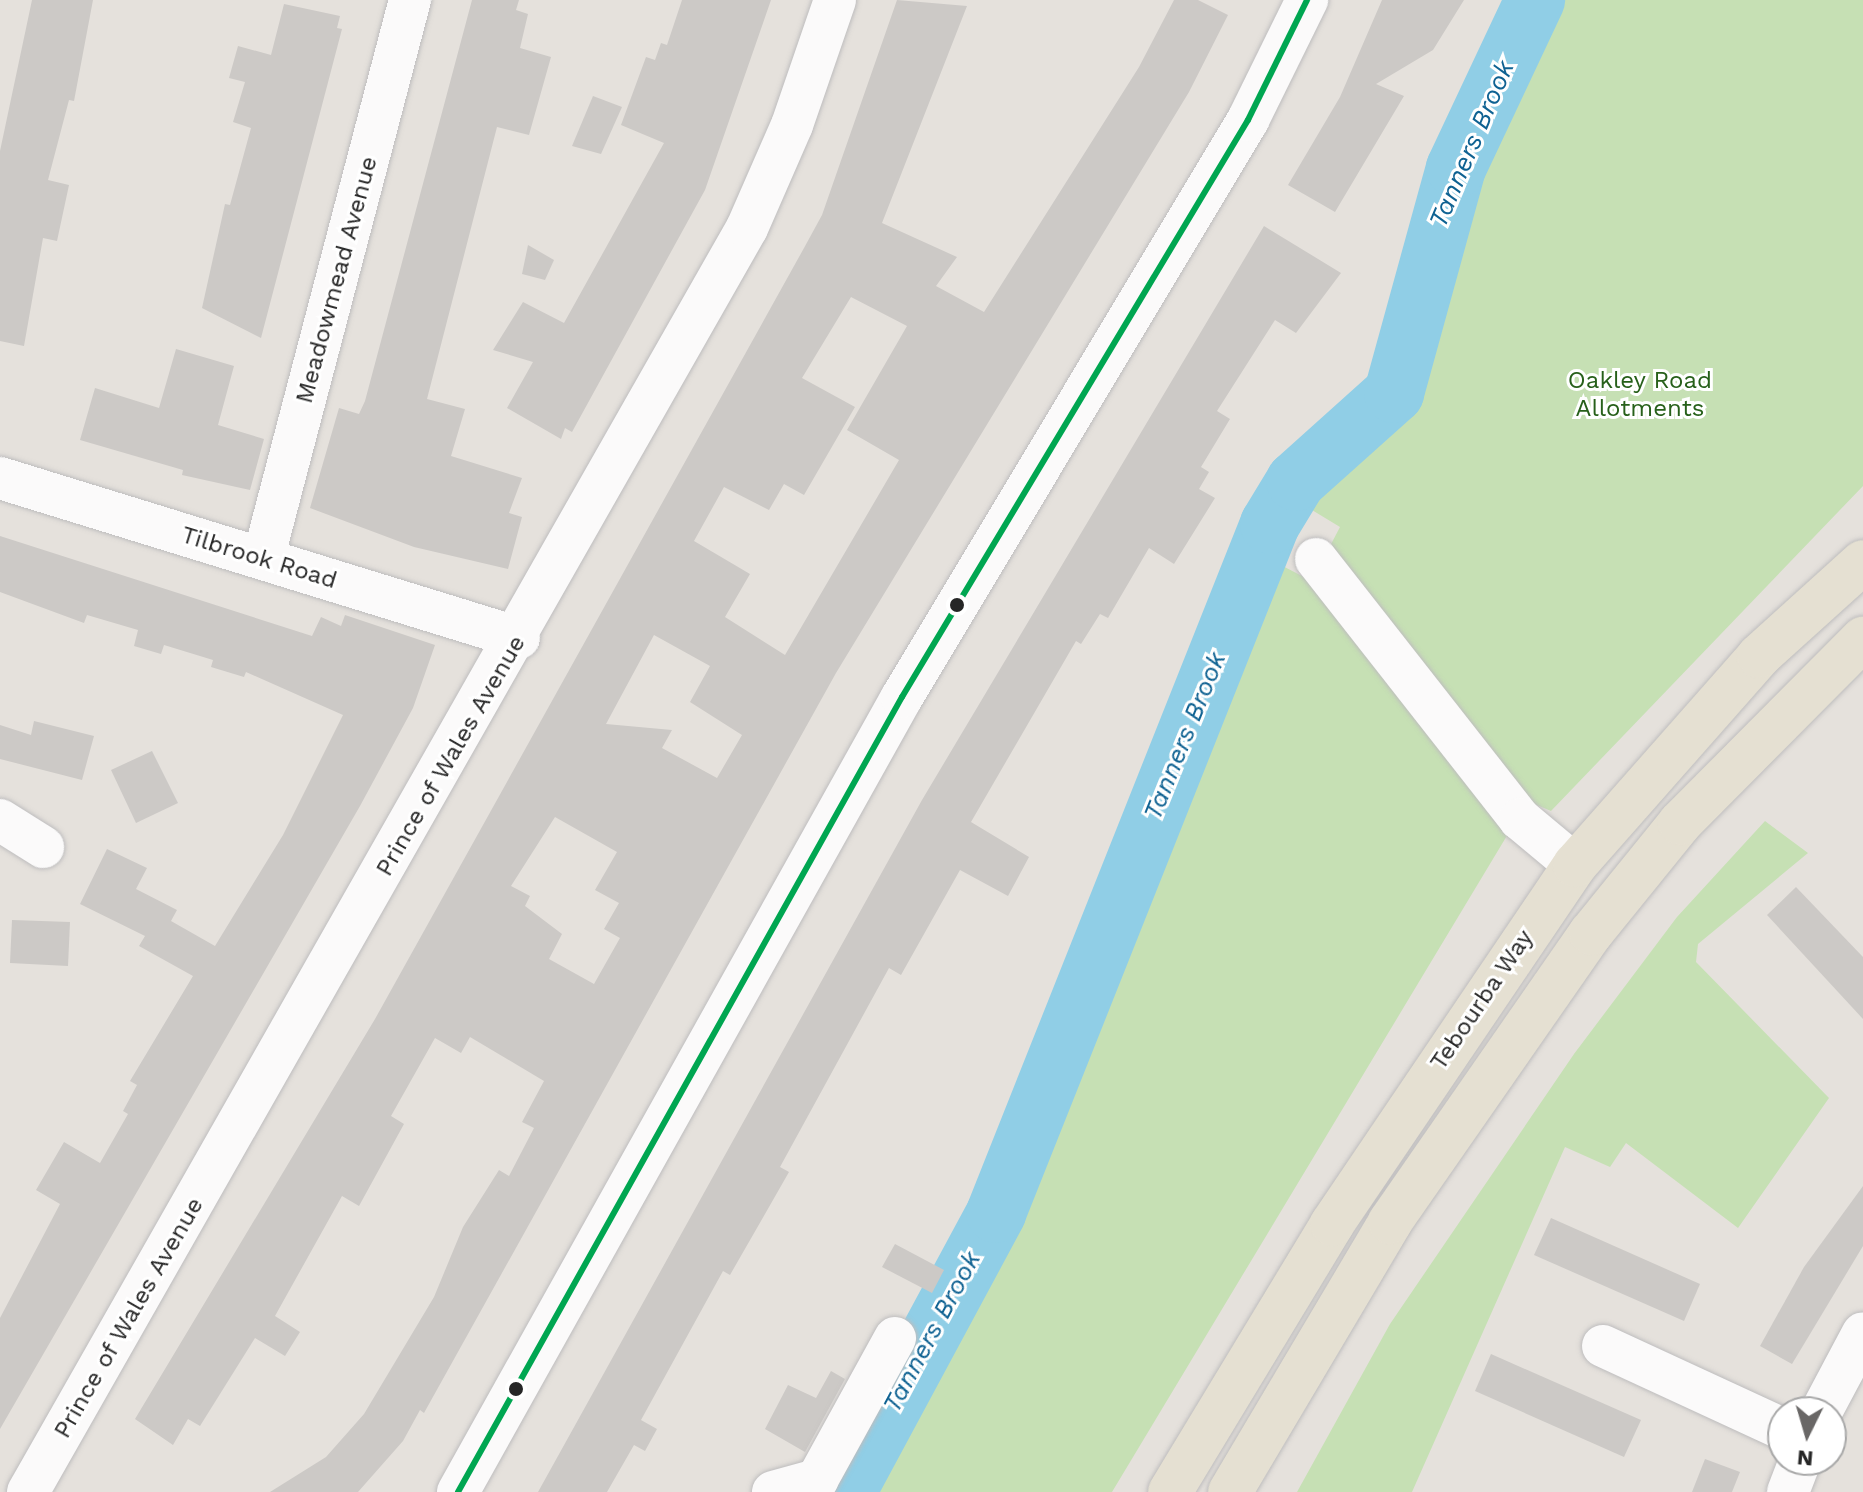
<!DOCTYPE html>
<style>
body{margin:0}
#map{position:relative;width:1863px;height:1492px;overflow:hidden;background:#e5e1dc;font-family:"Work Sans",sans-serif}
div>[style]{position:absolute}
.green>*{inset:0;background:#c6e0b4}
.river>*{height:60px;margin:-30px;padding:0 30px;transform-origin:30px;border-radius:30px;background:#90cee6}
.building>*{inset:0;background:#ccc9c6}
.roads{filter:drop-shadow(0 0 2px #bebdbe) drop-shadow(0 0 2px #bebdbe)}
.minor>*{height:42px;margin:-21px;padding:0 21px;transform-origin:21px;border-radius:21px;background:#fbfafa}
.major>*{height:44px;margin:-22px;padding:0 22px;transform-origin:22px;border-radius:22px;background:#e5e0d2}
.bus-1>*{height:6px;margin:-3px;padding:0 3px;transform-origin:3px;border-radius:3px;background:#00a651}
.dots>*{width:22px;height:22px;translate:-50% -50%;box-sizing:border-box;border:4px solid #fff;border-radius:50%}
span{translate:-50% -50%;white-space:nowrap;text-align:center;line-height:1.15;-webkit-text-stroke:6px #fff;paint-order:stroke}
.street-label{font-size:24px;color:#262626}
.park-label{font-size:24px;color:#27601a}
.water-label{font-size:26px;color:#0f6292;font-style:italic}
.north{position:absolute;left:1767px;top:1396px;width:80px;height:80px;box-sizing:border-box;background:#fff;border:2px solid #a8a8a8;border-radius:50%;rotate:185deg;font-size:22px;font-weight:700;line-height:32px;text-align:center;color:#262626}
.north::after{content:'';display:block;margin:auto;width:28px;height:36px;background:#696766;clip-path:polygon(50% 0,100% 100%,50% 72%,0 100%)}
</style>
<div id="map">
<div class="green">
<i style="clip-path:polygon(1550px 0,1863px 0,1863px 486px,1551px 811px,1516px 796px,1329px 548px,1340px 527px,1307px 507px,1400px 409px,1412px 387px,1447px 233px)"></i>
<i style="clip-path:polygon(1273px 561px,1331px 591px,1508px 834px,1112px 1492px,863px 1492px,1006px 1216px,1178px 778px)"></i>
<i style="clip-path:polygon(1765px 821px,1808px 853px,1698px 944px,1696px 962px,1829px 1098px,1738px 1228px,1626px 1143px,1610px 1167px,1565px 1147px,1412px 1492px,1297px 1492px,1390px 1324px,1574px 1054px,1677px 917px)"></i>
</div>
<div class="river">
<i style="left:846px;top:1492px;width:317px;rotate:-61.7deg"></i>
<i style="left:996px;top:1213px;width:741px;rotate:-68.31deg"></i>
<i style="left:1270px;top:524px;width:50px;rotate:-58.8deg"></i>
<i style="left:1296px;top:481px;width:132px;rotate:-41.9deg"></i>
<i style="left:1394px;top:393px;width:233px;rotate:-74.6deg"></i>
<i style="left:1456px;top:168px;width:186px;rotate:-64.8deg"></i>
</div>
<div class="building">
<i style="clip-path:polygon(32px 0,93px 0,74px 101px,69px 100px,48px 180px,69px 185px,57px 241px,43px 238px,24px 346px,0 341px,0 151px)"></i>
<i style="clip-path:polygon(472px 0,519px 0,516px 10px,528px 14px,520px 48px,551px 57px,529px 135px,497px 127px,427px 399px,465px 409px,451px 456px,522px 478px,509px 513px,522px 517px,508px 569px,414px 547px,310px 508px,339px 408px,359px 414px,365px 401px)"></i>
<i style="clip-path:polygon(682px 0,771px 0,705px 190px,572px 432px,565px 428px,561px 439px,507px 408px,533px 362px,493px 350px,523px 302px,564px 323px,664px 143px,621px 125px,646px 57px,655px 60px,661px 43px,667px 45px)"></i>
<i style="clip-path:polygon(evenodd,897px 0,967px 6px,882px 223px,957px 257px,936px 286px,984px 312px,1139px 67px,1174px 0,1198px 0,1228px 15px,1189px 92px,836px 673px,424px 1413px,420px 1410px,403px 1441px,358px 1492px,270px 1492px,326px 1457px,364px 1414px,434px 1297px,463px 1227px,499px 1170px,509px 1176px,534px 1128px,522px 1122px,544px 1081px,470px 1037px,461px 1053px,435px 1038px,391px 1116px,404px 1124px,359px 1206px,342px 1196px,275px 1316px,300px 1332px,285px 1356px,255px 1338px,200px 1426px,188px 1419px,173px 1445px,135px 1419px,375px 1019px,804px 248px,822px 215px,897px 0,851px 297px,907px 326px,847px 430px,899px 460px,785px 655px,725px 617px,750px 574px,694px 541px,724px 487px,769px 510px,784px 484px,804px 495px,855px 407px,802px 378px,851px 297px,897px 0,654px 635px,710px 666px,690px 702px,742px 735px,717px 778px,662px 748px,672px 730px,606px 724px,654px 635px,897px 0,555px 817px,617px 852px,595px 890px,619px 903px,604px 929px,620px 938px,594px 984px,549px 959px,562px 934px,525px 906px,530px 896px,511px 886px,555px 817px)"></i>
<i style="clip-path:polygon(1382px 0,1464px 0,1433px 50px,1376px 84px,1404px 96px,1335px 212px,1288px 185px,1340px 97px)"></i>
<i style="clip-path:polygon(284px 4px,340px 16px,337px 28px,342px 29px,261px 338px,202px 308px,225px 204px,230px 205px,251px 128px,233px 122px,245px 82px,229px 78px,238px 46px,271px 55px)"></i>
<i style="clip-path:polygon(593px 96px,622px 107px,601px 154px,572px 146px)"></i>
<i style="clip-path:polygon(1264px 226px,1341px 273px,1296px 333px,1275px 320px,1217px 411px,1230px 419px,1201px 467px,1209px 472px,1199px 489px,1215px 498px,1174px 564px,1149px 548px,1108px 618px,1100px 614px,1081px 644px,1076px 641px,971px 822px,1029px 857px,1008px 896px,960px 870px,901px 975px,889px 968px,780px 1167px,789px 1172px,730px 1275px,723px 1271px,641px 1420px,657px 1429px,645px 1451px,634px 1445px,607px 1492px,538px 1492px,922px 800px)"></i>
<i style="clip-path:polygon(528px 245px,554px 260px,545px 280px,522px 274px)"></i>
<i style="clip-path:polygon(176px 349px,234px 366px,218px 425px,264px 439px,250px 490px,182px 475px,183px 470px,80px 440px,95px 388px,159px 408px)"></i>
<i style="clip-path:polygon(0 536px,312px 636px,321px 617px,341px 626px,345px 615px,435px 645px,413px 708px,360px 806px,0 1429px,0 1318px,60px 1204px,36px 1190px,64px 1142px,100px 1163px,128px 1114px,123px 1111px,137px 1085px,130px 1081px,193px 976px,139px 946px,145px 936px,80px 904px,107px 849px,147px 868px,136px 889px,177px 910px,171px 921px,215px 946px,283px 835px,343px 715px,246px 672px,244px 677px,211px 667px,213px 660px,164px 645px,161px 654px,134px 646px,138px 630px,87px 615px,84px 623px,0 592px)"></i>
<i style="clip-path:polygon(34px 721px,94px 736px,82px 780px,0 759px,0 725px,31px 735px)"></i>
<i style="clip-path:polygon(152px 751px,178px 803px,136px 823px,111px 770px)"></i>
<i style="clip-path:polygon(1796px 887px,1863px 957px,1863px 1019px,1767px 915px)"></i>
<i style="clip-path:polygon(12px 920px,70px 922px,68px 966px,10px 963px)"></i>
<i style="clip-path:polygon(1863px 1186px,1863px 1246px,1792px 1364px,1760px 1346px,1804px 1267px)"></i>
<i style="clip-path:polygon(1551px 1218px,1700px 1284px,1684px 1321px,1534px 1255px)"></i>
<i style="clip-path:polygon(895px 1244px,944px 1270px,932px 1293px,882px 1267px)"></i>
<i style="clip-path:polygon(1491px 1354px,1641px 1420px,1624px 1457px,1475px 1391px)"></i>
<i style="clip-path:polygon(831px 1371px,845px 1379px,805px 1452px,765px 1429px,788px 1385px,816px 1398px)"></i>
<i style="clip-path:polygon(1705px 1459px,1740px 1472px,1732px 1492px,1692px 1492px)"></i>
</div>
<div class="roads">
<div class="minor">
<i style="left:0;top:478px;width:543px;rotate:17.13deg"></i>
<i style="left:263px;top:559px;width:578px;rotate:-75.27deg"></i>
<i style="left:1316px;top:559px;width:330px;rotate:51.9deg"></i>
<i style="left:1520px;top:819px;width:72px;rotate:39.9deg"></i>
<i style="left:0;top:820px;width:51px;rotate:32.1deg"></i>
<i style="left:1603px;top:1346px;width:198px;rotate:24.8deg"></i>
<i style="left:1821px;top:1412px;width:89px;rotate:-62deg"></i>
<i style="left:28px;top:1492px;width:1454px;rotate:-60.37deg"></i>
<i style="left:747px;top:228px;width:112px;rotate:-66.4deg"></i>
<i style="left:792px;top:125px;width:132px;rotate:-71deg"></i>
<i style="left:458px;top:1492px;width:911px;rotate:-60.82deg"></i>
<i style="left:902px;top:697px;width:673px;rotate:-59.05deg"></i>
<i style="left:1248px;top:120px;width:134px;rotate:-63.8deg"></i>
<i style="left:773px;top:1492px;width:46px;rotate:-15.3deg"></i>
<i style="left:817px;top:1480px;width:162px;rotate:-61.2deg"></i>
<i style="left:1788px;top:1492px;width:34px;rotate:-69deg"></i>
</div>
<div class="major">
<i style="left:1170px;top:1492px;width:313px;rotate:-58.8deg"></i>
<i style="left:1332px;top:1224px;width:434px;rotate:-55.9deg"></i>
<i style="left:1575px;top:865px;width:278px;rotate:-48.6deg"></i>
<i style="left:1759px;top:656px;width:140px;rotate:-42.1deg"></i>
<i style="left:1230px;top:1492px;width:314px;rotate:-59.3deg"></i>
<i style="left:1390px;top:1222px;width:352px;rotate:-55.2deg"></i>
<i style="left:1591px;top:933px;width:141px;rotate:-51deg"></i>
<i style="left:1680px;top:823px;width:260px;rotate:-45.2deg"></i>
</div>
</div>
<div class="bus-1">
<i style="left:458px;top:1492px;width:911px;rotate:-60.82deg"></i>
<i style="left:902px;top:697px;width:673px;rotate:-59.05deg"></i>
<i style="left:1248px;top:120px;width:134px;rotate:-63.8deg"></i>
</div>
<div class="dots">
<i style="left:957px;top:605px;background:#262626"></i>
<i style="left:516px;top:1389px;background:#262626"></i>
</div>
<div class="street-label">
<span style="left:337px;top:280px;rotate:-75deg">Meadowmead Avenue</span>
<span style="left:259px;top:558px;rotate:17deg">Tilbrook Road</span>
<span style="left:451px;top:756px;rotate:-60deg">Prince of Wales Avenue</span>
<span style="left:1482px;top:1000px;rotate:-56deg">Tebourba Way</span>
<span style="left:129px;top:1318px;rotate:-60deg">Prince of Wales Avenue</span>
</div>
<div class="park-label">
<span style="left:1640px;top:395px">Oakley Road<br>Allotments</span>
</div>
<div class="water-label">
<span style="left:1472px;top:144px;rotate:-67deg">Tanners Brook</span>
<span style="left:1185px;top:736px;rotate:-68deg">Tanners Brook</span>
<span style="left:932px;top:1332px;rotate:-62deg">Tanners Brook</span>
</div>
<div class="north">N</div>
</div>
